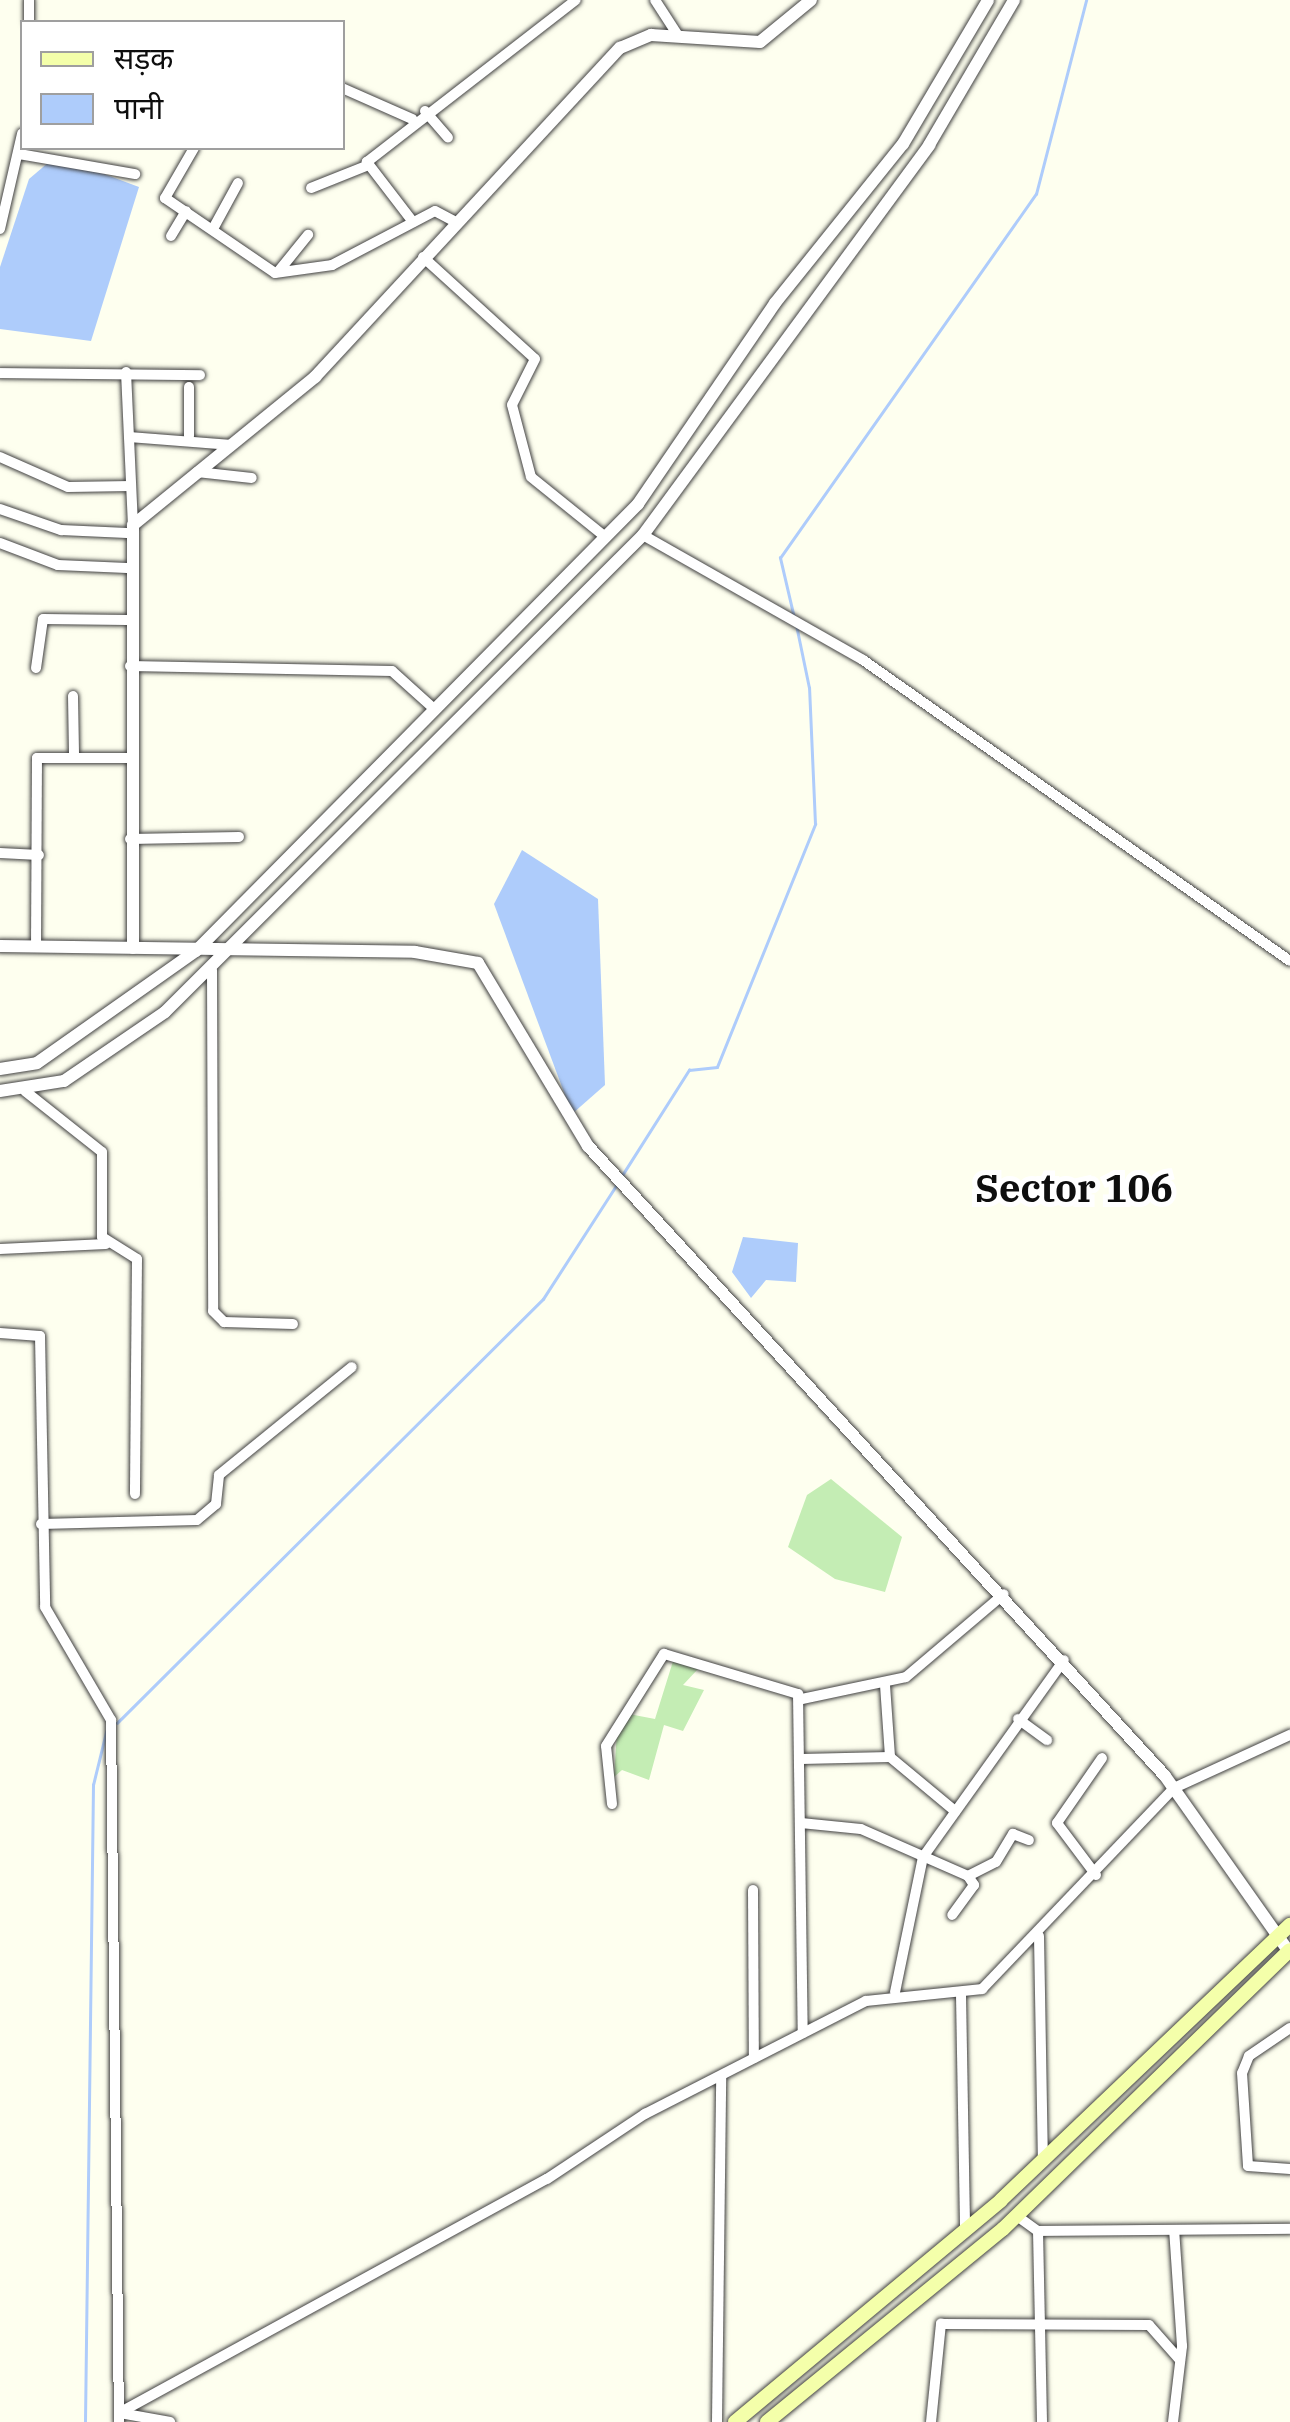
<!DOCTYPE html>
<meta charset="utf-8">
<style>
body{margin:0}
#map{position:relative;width:1290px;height:2422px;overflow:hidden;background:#feffef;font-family:"IBM Plex Serif","Noto Sans Devanagari",serif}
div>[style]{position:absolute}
.green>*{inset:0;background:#c4edb4}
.water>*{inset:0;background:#aeccfb}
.stream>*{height:2.5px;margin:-1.25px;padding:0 1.25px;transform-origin:1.25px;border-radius:1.25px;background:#aeccfb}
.roads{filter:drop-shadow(0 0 2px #414141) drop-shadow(0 0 2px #414141)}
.minor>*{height:10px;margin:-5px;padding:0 5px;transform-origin:5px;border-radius:5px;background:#fff}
.tertiary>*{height:12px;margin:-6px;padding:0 6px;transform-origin:6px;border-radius:6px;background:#fff}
.secondary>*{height:14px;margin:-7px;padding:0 7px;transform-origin:7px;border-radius:7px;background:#f4ffaa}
span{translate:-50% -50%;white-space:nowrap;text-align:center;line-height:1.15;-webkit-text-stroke:10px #fff;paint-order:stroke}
.district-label{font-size:38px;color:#0e0e0e;font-weight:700}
.legend{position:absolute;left:20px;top:20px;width:325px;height:130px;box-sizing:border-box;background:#fff;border:2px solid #9f9f9f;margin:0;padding:12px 18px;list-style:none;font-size:30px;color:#0e0e0e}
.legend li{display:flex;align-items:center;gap:20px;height:50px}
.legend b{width:50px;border:2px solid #9f9f9f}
</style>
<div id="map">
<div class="green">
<i style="clip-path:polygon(831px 1479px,902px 1537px,885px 1592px,835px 1579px,788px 1547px,807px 1495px)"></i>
<i style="clip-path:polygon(674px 1658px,698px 1669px,683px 1685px,704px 1690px,683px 1731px,664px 1725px,649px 1780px,622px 1770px,614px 1777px,617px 1732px,629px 1714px,655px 1719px)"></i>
</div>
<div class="water">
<i style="clip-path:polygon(56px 156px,139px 187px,91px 341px,0 329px,0 267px,29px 179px)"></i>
<i style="clip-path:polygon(522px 850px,598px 899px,605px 1085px,572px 1114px,494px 904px)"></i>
<i style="clip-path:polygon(743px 1237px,798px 1243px,796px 1282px,766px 1280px,751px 1298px,732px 1272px)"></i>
</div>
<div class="stream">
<i style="left:794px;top:618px;width:62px;rotate:-103.1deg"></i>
<i style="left:780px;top:558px;width:445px;rotate:-54.9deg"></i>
<i style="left:1036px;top:194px;width:200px;rotate:-75.5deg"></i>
<i style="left:621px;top:1177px;width:127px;rotate:-57.6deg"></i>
<i style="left:689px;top:1070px;width:28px;rotate:-6deg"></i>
<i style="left:717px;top:1067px;width:262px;rotate:-68deg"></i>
<i style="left:815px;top:824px;width:136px;rotate:-92.5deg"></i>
<i style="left:809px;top:688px;width:64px;rotate:-101.7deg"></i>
<i style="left:117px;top:1723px;width:601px;rotate:-44.87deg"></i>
<i style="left:543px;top:1299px;width:137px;rotate:-57.2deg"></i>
<i style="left:85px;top:2422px;width:637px;rotate:-89.28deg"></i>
<i style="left:93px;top:1785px;width:55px;rotate:-76.2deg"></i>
</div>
<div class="roads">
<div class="minor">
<i style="left:29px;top:0;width:22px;rotate:90deg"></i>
<i style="left:655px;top:0;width:40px;rotate:57.1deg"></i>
<i style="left:342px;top:88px;width:77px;rotate:23.9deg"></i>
<i style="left:425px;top:111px;width:35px;rotate:49deg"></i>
<i style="left:194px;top:148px;width:58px;rotate:120.1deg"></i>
<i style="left:165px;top:198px;width:133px;rotate:34.3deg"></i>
<i style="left:275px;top:273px;width:58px;rotate:-8deg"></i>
<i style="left:332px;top:265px;width:116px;rotate:-27.7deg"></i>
<i style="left:435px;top:211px;width:24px;rotate:28deg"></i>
<i style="left:19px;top:154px;width:118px;rotate:9.8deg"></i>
<i style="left:311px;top:188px;width:59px;rotate:-21.8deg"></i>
<i style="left:413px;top:222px;width:76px;rotate:-127.5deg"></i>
<i style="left:367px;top:162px;width:264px;rotate:-37.8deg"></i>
<i style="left:214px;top:227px;width:50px;rotate:-61.4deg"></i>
<i style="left:0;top:229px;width:98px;rotate:-77deg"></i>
<i style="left:171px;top:236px;width:29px;rotate:-59deg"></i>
<i style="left:423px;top:257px;width:151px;rotate:42.3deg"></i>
<i style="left:535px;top:359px;width:51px;rotate:116.6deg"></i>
<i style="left:512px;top:405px;width:74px;rotate:75.2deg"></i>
<i style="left:531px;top:477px;width:94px;rotate:38.9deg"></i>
<i style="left:278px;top:272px;width:48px;rotate:-51deg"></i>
<i style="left:126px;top:372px;width:153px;rotate:87.4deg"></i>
<i style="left:0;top:373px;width:200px;rotate:0.6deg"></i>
<i style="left:189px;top:387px;width:49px;rotate:90deg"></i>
<i style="left:129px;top:437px;width:103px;rotate:4.4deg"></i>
<i style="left:0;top:457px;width:74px;rotate:23.8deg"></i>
<i style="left:68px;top:487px;width:63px;rotate:-0.9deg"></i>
<i style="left:197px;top:472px;width:55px;rotate:6.2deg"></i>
<i style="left:0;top:509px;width:65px;rotate:19deg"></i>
<i style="left:61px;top:530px;width:66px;rotate:2.6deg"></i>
<i style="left:643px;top:535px;width:253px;rotate:29.6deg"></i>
<i style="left:863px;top:660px;width:522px;rotate:35.18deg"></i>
<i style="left:0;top:543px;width:62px;rotate:20.8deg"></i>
<i style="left:58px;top:565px;width:69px;rotate:2.5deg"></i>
<i style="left:130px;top:666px;width:262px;rotate:1.1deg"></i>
<i style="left:392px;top:671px;width:54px;rotate:42deg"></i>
<i style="left:36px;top:668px;width:49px;rotate:-81.9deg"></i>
<i style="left:43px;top:619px;width:84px;rotate:0.7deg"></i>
<i style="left:73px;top:696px;width:60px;rotate:89deg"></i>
<i style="left:130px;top:839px;width:109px;rotate:-1.1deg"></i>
<i style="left:0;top:853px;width:39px;rotate:3deg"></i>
<i style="left:36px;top:947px;width:189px;rotate:-89.7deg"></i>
<i style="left:37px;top:758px;width:90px"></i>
<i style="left:212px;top:970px;width:341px;rotate:89.8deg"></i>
<i style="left:213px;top:1311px;width:16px;rotate:45deg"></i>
<i style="left:224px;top:1322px;width:69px;rotate:1.7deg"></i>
<i style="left:25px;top:1091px;width:98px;rotate:38.4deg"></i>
<i style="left:102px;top:1152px;width:85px;rotate:90deg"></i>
<i style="left:102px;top:1237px;width:41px;rotate:32.2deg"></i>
<i style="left:137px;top:1259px;width:235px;rotate:90.5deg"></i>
<i style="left:0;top:1249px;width:106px;rotate:-2.7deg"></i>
<i style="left:0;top:1333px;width:40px;rotate:4.3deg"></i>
<i style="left:40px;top:1336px;width:271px;rotate:88.9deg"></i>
<i style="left:45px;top:1607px;width:131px;rotate:59.7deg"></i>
<i style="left:111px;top:1720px;width:702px;rotate:89.35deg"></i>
<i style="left:41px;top:1524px;width:156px;rotate:-1.5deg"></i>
<i style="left:197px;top:1520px;width:25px;rotate:-40deg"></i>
<i style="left:216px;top:1504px;width:29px;rotate:-84deg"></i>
<i style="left:219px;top:1475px;width:171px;rotate:-39.1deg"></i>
<i style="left:885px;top:1685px;width:72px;rotate:86deg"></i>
<i style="left:890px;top:1757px;width:85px;rotate:39.7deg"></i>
<i style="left:802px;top:1699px;width:106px;rotate:-11.9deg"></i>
<i style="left:906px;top:1677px;width:128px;rotate:-40.3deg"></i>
<i style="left:1018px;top:1719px;width:36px;rotate:36deg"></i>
<i style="left:801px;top:1759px;width:89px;rotate:-1.3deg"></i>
<i style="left:612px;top:1804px;width:58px;rotate:-95.9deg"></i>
<i style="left:606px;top:1746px;width:109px;rotate:-57.8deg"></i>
<i style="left:664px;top:1654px;width:140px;rotate:16.6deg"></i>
<i style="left:798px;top:1694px;width:339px;rotate:89.2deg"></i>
<i style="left:801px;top:1823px;width:60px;rotate:5.7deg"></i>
<i style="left:861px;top:1829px;width:117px;rotate:23.7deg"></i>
<i style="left:968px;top:1876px;width:11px;rotate:56deg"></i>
<i style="left:974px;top:1885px;width:37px;rotate:126deg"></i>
<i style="left:1096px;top:1875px;width:65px;rotate:-126.9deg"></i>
<i style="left:1057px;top:1823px;width:79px;rotate:-55.3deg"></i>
<i style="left:968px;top:1876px;width:31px;rotate:-27deg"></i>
<i style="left:996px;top:1862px;width:33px;rotate:-59deg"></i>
<i style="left:1013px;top:1834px;width:17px;rotate:21deg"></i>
<i style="left:753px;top:1890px;width:168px;rotate:89.7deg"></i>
<i style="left:1039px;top:1936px;width:224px;rotate:89deg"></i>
<i style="left:895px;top:1992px;width:138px;rotate:-78.3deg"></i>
<i style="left:923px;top:1857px;width:242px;rotate:-54.4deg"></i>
<i style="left:961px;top:1995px;width:235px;rotate:89deg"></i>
<i style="left:1290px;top:2028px;width:50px;rotate:145.7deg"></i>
<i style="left:1249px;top:2056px;width:18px;rotate:112deg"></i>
<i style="left:1242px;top:2073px;width:93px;rotate:86.3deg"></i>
<i style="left:1248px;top:2166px;width:42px;rotate:4.1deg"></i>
<i style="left:1017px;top:2216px;width:26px;rotate:36deg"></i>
<i style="left:1038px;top:2231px;width:252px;rotate:-0.5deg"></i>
<i style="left:1038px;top:2231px;width:191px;rotate:88.8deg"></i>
<i style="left:119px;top:2413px;width:488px;rotate:-28.7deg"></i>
<i style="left:547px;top:2179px;width:118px;rotate:-33.6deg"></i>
<i style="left:645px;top:2114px;width:248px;rotate:-27.1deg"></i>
<i style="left:866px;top:2001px;width:117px;rotate:-5.9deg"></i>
<i style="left:982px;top:1989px;width:278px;rotate:-46.3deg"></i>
<i style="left:1174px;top:1788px;width:128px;rotate:-24.6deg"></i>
<i style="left:120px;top:2413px;width:51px;rotate:10.2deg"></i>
<i style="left:717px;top:2422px;width:346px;rotate:-89.3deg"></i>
<i style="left:931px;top:2422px;width:99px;rotate:-84.2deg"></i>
<i style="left:941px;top:2324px;width:208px;rotate:0.3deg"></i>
<i style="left:1149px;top:2325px;width:47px;rotate:48.5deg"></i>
<i style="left:1173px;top:2422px;width:77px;rotate:-83.2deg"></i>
<i style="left:1182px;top:2346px;width:116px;rotate:-93.9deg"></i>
</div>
<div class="tertiary">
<i style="left:0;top:946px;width:415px;rotate:0.8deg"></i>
<i style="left:415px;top:952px;width:64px;rotate:9.9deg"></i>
<i style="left:478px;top:963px;width:214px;rotate:59deg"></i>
<i style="left:588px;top:1146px;width:854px;rotate:47.51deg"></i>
<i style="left:1165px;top:1776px;width:217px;rotate:54.8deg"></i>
<i style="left:133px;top:948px;width:423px;rotate:-90deg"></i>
<i style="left:133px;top:525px;width:235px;rotate:-39.1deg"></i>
<i style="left:315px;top:377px;width:449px;rotate:-47.2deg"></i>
<i style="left:620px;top:48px;width:34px;rotate:-23deg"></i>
<i style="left:651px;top:35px;width:109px;rotate:3.7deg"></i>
<i style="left:760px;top:42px;width:66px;rotate:-39.5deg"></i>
<i style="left:0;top:1069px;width:37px;rotate:-9deg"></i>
<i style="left:37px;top:1063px;width:194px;rotate:-35.2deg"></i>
<i style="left:196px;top:951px;width:629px;rotate:-45.32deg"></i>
<i style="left:638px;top:504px;width:243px;rotate:-55.7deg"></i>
<i style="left:775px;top:303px;width:204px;rotate:-51.2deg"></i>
<i style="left:903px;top:144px;width:167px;rotate:-59.4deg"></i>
<i style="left:0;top:1091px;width:65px;rotate:-8.9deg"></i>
<i style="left:64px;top:1081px;width:122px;rotate:-34.3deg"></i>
<i style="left:165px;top:1012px;width:675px;rotate:-44.94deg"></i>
<i style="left:643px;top:535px;width:484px;rotate:-53.7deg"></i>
<i style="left:929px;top:145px;width:168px;rotate:-59.6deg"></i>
</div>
<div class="secondary">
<i style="left:735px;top:2422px;width:346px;rotate:-39.8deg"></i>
<i style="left:1001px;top:2200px;width:399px;rotate:-43.6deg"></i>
<i style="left:767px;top:2422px;width:305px;rotate:-39.3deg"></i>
<i style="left:1003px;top:2229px;width:400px;rotate:-44.2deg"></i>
</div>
</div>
<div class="district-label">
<span style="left:1074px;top:1188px">Sector 106</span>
</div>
<ul class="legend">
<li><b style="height:12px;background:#f4ffaa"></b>सड़क</li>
<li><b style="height:28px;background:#aeccfb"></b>पानी</li>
</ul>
</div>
